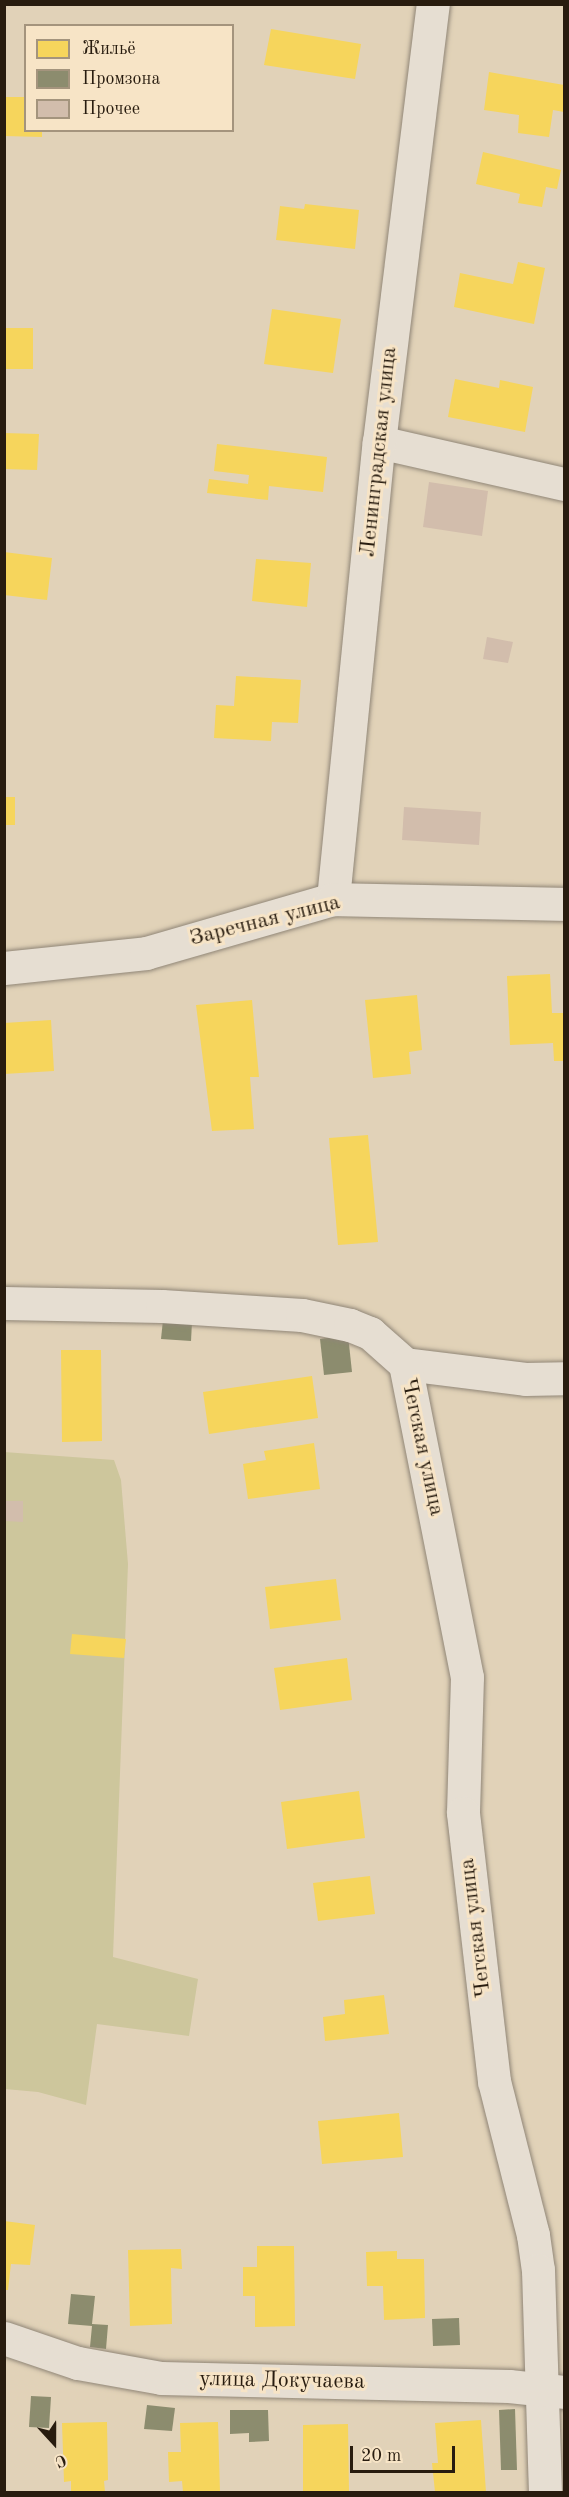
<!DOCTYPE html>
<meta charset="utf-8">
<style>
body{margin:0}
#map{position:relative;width:569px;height:2497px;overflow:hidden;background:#e1d2b8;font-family:"Old Standard TT",serif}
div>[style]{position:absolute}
.green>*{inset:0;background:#cdc69c}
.homes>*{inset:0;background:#f6d55c}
.industry>*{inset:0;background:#8c8c6e}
.building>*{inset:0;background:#d2bdac}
.roads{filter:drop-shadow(0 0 2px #908677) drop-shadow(0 0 2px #908677)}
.minor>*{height:33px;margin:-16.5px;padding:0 16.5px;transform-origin:16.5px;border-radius:16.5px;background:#e6ded2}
span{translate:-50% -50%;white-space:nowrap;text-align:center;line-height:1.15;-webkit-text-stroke:6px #f7e4c6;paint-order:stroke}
.street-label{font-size:22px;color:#281c0f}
.frame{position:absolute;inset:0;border:6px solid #281c0f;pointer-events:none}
.legend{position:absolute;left:24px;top:24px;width:210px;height:108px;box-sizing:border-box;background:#f7e4c6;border:2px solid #a4947d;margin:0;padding:8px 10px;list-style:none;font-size:18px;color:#281c0f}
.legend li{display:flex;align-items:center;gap:12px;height:30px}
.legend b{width:30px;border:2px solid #a4947d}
.north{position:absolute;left:24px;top:2413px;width:60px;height:60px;-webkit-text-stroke:4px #f7e4c6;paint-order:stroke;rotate:159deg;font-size:16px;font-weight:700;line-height:24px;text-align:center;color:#281c0f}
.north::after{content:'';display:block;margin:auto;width:21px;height:27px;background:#281c0f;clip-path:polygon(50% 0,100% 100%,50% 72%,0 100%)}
.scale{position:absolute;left:350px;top:2446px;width:105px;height:27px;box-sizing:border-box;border:3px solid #281c0f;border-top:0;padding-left:8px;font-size:18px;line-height:21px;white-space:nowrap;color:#281c0f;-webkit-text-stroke:4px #f7e4c6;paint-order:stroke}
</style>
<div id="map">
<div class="green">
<i style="clip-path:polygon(4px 1452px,114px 1460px,121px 1480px,128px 1564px,113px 1957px,198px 1979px,189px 2036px,97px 2024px,86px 2105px,38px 2092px,5px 2089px)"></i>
</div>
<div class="homes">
<i style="clip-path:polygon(271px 29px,361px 44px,355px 79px,264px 65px)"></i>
<i style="clip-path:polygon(489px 72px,564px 85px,564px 112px,553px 110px,549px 137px,518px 133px,519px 115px,484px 110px)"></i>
<i style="clip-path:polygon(4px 97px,26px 97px,26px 130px,42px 130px,42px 137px,4px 136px)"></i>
<i style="clip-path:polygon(483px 152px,561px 170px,557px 189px,546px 187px,542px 207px,518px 203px,520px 194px,476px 184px)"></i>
<i style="clip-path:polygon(305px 204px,359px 210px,355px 249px,276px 240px,280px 206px,304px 209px)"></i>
<i style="clip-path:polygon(518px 262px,545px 268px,534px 324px,454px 307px,460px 273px,513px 284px)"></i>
<i style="clip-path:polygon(272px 309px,341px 319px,333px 373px,264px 364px)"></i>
<i style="clip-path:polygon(4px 328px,33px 328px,33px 369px,4px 369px)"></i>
<i style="clip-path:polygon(455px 379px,499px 388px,500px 380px,533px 387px,525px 432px,448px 417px)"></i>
<i style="clip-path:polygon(4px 433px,39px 434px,37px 470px,4px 469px)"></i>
<i style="clip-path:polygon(217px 444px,327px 457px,323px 492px,269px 486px,268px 500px,207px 493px,209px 479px,248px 484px,249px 475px,214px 471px)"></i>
<i style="clip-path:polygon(4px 552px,52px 558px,47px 600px,4px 595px)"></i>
<i style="clip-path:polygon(256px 559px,311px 563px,307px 607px,252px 601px)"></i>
<i style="clip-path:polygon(236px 676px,301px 680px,298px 723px,272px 722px,271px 741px,214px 738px,216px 705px,234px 706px)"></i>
<i style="clip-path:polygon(4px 797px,15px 797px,15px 825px,4px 825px)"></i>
<i style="clip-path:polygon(550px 974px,552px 1013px,564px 1013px,564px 1061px,554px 1061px,553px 1043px,510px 1045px,507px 976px)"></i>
<i style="clip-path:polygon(417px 995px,422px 1050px,409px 1052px,411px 1074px,373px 1078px,365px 1000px)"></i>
<i style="clip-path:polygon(252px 1000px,259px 1077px,250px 1077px,254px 1129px,212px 1131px,196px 1005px)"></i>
<i style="clip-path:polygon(51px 1020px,54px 1071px,4px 1074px,4px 1023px)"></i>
<i style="clip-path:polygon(368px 1135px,378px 1242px,338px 1245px,329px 1138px)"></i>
<i style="clip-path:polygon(61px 1350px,101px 1350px,102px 1441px,62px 1442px)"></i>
<i style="clip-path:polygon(312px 1376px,318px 1418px,209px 1434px,203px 1392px)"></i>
<i style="clip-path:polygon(314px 1443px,320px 1489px,248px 1499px,243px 1464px,266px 1460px,264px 1451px)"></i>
<i style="clip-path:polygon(336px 1579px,341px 1620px,270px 1629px,265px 1587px)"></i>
<i style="clip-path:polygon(72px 1634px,126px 1639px,124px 1658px,70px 1654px)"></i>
<i style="clip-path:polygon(347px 1658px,352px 1700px,280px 1710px,274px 1668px)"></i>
<i style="clip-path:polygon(359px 1791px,365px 1838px,287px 1849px,281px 1802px)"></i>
<i style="clip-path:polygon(370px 1876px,375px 1914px,318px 1921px,313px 1883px)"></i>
<i style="clip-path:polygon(384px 1995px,389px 2034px,325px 2041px,323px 2017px,345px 2014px,344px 2000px)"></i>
<i style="clip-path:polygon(399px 2113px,403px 2157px,322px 2164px,318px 2121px)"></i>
<i style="clip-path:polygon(4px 2221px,35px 2225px,30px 2265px,11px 2264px,8px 2290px,4px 2290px)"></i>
<i style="clip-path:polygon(257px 2246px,294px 2246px,295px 2326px,255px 2327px,255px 2296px,243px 2296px,243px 2267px,257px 2267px)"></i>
<i style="clip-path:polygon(181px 2249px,182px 2269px,171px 2268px,172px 2324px,130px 2326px,128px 2250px)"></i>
<i style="clip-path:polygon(397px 2251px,397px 2259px,424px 2259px,425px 2318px,384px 2320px,383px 2286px,367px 2286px,366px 2252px)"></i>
<i style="clip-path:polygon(481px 2420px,486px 2492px,435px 2492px,432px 2463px,438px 2463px,435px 2423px)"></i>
<i style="clip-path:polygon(107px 2422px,108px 2480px,104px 2481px,105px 2492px,71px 2492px,71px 2481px,64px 2482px,62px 2423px)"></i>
<i style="clip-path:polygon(218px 2422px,220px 2492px,183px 2492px,182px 2481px,169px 2482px,168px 2452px,181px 2452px,180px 2423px)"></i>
<i style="clip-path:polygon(348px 2424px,349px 2492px,303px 2492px,303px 2425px)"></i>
</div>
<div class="industry">
<i style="clip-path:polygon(163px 1320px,192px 1322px,191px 1341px,161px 1339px)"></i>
<i style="clip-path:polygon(348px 1335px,352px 1372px,324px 1375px,320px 1339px)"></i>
<i style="clip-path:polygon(71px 2294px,95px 2296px,92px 2324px,108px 2325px,106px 2349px,90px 2347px,92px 2326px,68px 2324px)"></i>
<i style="clip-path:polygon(459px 2318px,460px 2345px,433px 2346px,432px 2319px)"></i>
<i style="clip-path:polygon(31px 2396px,51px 2397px,49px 2428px,29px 2427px)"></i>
<i style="clip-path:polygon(147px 2405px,175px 2408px,172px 2431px,144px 2429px)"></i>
<i style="clip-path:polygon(515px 2409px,517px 2470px,501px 2470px,499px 2410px)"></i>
<i style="clip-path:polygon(230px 2410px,268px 2410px,269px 2441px,249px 2442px,249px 2433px,230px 2434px)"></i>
</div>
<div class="building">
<i style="clip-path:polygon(429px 482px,488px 491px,482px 536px,423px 527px)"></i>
<i style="clip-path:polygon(487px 637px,513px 642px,508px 663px,483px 659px)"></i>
<i style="clip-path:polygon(404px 807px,481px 812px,479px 845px,402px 840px)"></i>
<i style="clip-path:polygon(5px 1501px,23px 1501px,23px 1522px,5px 1521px)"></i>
</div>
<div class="roads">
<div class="minor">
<i style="left:379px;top:442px;width:190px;rotate:12.8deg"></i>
<i style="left:333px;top:899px;width:459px;rotate:-84.3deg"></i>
<i style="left:379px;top:442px;width:441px;rotate:-83deg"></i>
<i style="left:4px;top:968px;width:143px;rotate:-6deg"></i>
<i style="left:146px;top:953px;width:195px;rotate:-16.1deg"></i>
<i style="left:333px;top:899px;width:231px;rotate:1.2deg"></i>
<i style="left:4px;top:1303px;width:158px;rotate:1.1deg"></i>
<i style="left:162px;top:1306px;width:140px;rotate:3.7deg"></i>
<i style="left:302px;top:1315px;width:49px;rotate:11.8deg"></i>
<i style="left:350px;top:1325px;width:22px;rotate:22deg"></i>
<i style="left:370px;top:1333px;width:47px;rotate:41.5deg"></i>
<i style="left:405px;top:1364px;width:121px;rotate:7.1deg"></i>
<i style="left:525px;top:1379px;width:39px;rotate:-1deg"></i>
<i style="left:405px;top:1364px;width:319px;rotate:78.8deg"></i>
<i style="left:467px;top:1677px;width:136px;rotate:91.7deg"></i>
<i style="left:463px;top:1813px;width:270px;rotate:83.4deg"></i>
<i style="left:494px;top:2081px;width:159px;rotate:75.8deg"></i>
<i style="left:533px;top:2235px;width:35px;rotate:82deg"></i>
<i style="left:538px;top:2270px;width:222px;rotate:88.2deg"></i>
<i style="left:4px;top:2338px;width:78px;rotate:18.7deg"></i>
<i style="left:78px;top:2363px;width:84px;rotate:10.2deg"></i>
<i style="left:161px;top:2378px;width:348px;rotate:1.3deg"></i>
<i style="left:509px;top:2386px;width:55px;rotate:6.2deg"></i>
</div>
</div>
<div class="street-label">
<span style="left:379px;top:452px;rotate:-84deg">Ленинградская улица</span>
<span style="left:265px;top:921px;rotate:-14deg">Заречная улица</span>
<span style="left:422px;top:1447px;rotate:78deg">Чегская улица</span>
<span style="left:476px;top:1928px;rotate:-97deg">Чегская улица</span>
<span style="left:282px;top:2381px;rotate:1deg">улица Докучаева</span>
</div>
<div class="frame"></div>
<ul class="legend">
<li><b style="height:16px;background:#f6d55c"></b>Жильё</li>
<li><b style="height:16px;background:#8c8c6e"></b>Промзона</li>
<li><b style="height:16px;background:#d2bdac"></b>Прочее</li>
</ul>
<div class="north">С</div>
<div class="scale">20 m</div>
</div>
